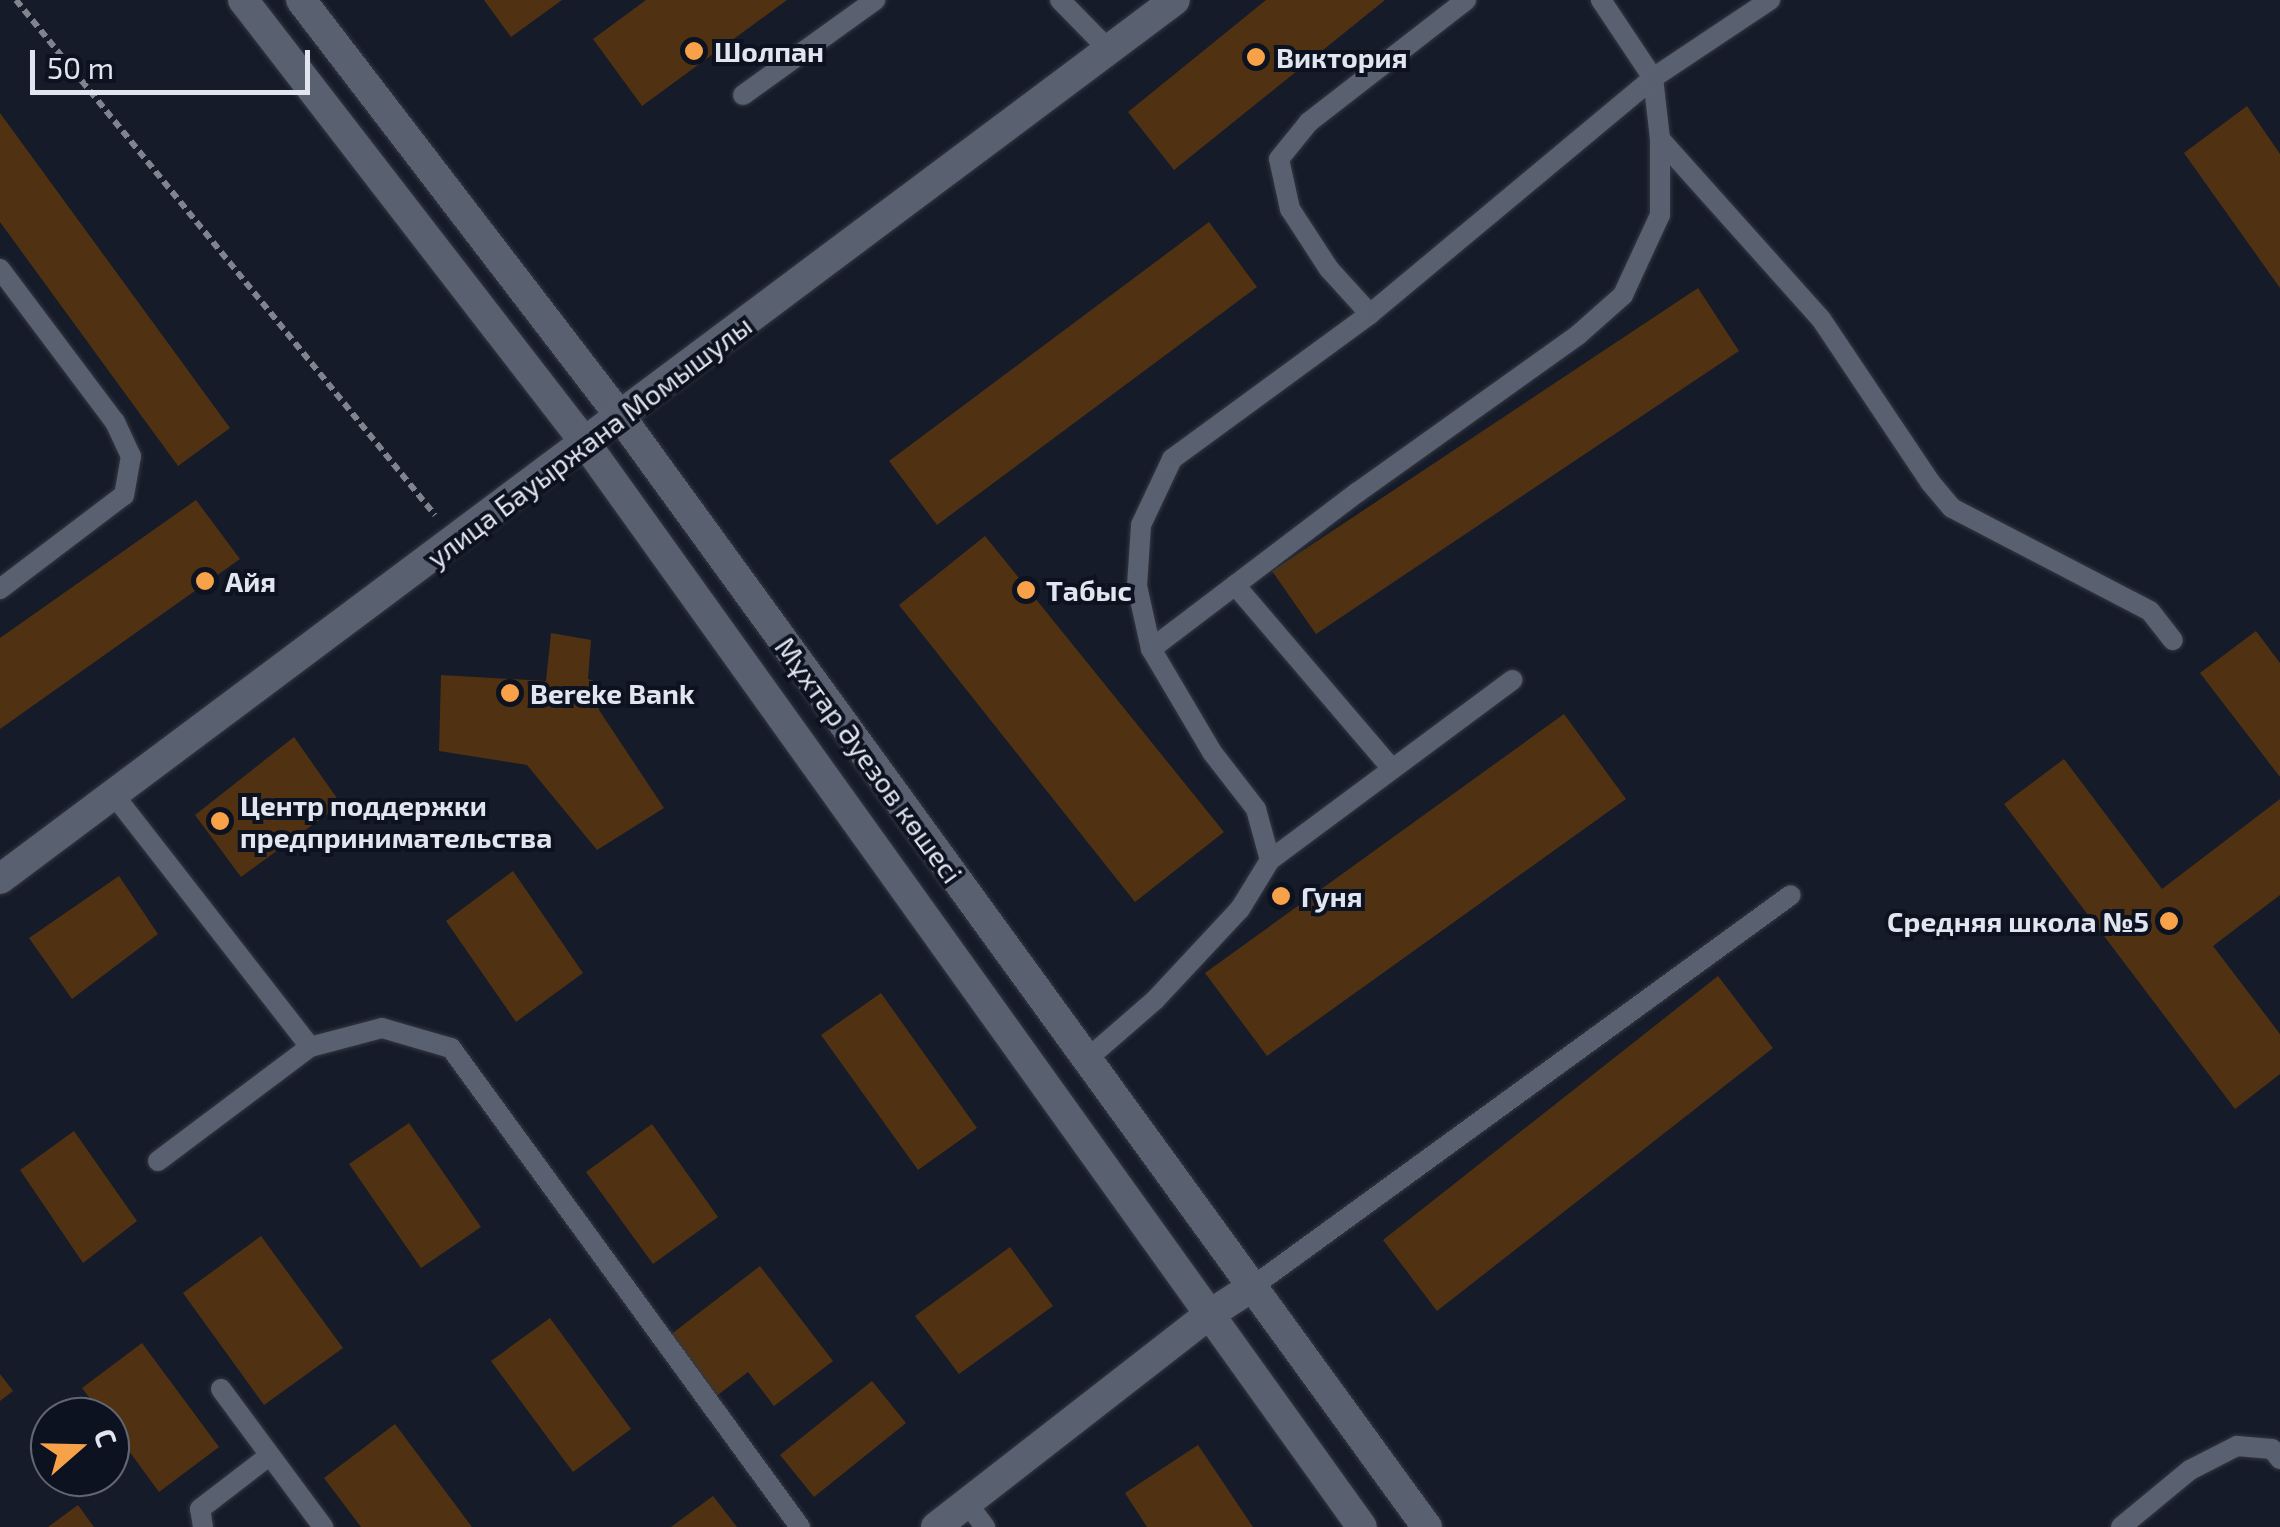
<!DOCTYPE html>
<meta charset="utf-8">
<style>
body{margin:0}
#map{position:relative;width:2280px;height:1527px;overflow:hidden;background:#151b28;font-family:"Exo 2",sans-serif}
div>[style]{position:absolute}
.building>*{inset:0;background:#503212}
.path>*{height:6px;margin-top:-3px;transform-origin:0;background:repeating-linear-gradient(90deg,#7f848f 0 8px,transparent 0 13px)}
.roads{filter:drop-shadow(0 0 2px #343742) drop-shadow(0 0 2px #343742)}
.lane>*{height:20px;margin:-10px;padding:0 10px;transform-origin:10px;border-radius:10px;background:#596171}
.street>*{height:30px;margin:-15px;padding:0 15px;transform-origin:15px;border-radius:15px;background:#596171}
.secondary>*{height:30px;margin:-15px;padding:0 15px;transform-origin:15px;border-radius:15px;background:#596171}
.dots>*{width:28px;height:28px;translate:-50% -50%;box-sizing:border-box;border:5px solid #0c121f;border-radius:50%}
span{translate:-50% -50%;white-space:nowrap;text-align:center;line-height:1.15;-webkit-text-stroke:8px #0c121f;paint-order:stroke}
.poi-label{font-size:28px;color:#e1e5ef;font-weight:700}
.left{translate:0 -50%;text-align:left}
.right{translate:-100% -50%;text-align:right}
.street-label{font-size:28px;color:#e1e5ef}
.north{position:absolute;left:30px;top:1397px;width:100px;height:100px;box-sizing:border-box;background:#0c121f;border:2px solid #616672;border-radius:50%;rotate:70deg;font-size:28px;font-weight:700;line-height:40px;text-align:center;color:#e1e5ef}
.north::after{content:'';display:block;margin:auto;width:35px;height:45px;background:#f7a248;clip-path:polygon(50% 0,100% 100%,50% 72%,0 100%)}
.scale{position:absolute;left:30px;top:50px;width:280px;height:45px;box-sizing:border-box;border:5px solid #e1e5ef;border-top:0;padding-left:12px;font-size:30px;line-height:35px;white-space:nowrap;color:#e1e5ef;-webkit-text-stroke:8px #0c121f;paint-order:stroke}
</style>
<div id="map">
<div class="building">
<i style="clip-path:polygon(484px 0,562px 0,511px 37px)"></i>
<i style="clip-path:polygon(646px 0,787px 0,642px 106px,593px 39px)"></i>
<i style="clip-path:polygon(1266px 0,1385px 0,1174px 170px,1128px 112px)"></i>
<i style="clip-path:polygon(2247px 106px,2280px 154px,2280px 288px,2184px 153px)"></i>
<i style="clip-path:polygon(0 113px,230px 428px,178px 466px,0 222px)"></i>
<i style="clip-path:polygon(1209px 222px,1257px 287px,937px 525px,889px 461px)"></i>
<i style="clip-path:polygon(1698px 288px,1739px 351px,1316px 634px,1272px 571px)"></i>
<i style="clip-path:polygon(196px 500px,240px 559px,0 729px,0 638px)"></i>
<i style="clip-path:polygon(985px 536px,1224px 832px,1135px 902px,899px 605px)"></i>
<i style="clip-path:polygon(2256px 631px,2280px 663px,2280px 777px,2200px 673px)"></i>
<i style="clip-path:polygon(551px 633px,591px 640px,588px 679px,600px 683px,599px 710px,664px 808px,597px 850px,527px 765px,439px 751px,441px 675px,546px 681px)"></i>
<i style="clip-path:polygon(1564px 714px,1626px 799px,1267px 1056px,1205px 973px)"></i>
<i style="clip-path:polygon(294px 737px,341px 804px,241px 877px,195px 815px)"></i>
<i style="clip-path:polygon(2064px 759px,2162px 889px,2280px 799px,2280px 895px,2213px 946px,2280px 1034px,2280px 1074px,2235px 1109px,2004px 804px)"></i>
<i style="clip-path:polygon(513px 871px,583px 973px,516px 1022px,446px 921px)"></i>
<i style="clip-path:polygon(119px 876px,158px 934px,72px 999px,29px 938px)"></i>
<i style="clip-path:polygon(1718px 976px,1773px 1048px,1437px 1311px,1383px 1240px)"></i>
<i style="clip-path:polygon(881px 993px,977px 1128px,918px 1170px,821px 1035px)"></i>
<i style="clip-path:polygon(409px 1123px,481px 1227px,421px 1268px,349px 1164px)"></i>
<i style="clip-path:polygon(652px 1124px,718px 1217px,653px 1264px,586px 1172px)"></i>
<i style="clip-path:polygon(74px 1131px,137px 1221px,83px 1263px,20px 1170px)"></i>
<i style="clip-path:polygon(261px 1236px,343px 1348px,264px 1405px,183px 1293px)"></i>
<i style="clip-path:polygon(1010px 1247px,1053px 1306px,959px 1374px,915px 1316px)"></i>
<i style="clip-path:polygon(760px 1266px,833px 1361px,774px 1406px,748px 1372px,711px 1400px,665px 1339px)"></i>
<i style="clip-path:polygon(550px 1318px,631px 1429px,573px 1472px,491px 1361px)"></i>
<i style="clip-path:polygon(142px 1343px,219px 1447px,159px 1492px,110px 1425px,110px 1417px,104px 1417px,82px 1388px)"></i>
<i style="clip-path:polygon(0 1374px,13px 1391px,0 1401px)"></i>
<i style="clip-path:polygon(872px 1381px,906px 1423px,814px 1497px,780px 1455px)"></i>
<i style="clip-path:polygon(395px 1424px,472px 1527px,361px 1527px,324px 1478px)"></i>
<i style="clip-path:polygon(1198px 1445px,1253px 1527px,1147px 1527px,1125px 1493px)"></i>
<i style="clip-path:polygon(713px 1496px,737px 1527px,671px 1527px)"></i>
<i style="clip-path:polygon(78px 1505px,94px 1527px,48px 1527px)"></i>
</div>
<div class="path">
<i style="left:16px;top:0;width:664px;rotate:50.87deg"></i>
</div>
<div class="roads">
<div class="lane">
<i style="left:1060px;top:0;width:70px;rotate:45.6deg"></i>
<i style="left:743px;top:95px;width:163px;rotate:-35.7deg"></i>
<i style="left:1660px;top:139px;width:241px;rotate:48.2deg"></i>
<i style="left:1821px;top:319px;width:196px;rotate:56.2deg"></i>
<i style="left:1930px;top:482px;width:34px;rotate:50deg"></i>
<i style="left:1952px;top:508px;width:223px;rotate:27.5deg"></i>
<i style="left:2150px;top:611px;width:37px;rotate:52deg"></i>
<i style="left:0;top:269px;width:191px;rotate:53.1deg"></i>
<i style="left:115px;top:422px;width:38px;rotate:65deg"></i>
<i style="left:131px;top:456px;width:40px;rotate:100deg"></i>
<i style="left:124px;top:495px;width:156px;rotate:142.8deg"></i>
<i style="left:1370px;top:314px;width:61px;rotate:-132.3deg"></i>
<i style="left:1329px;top:269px;width:72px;rotate:-123deg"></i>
<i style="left:1290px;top:209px;width:51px;rotate:-102.4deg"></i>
<i style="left:1279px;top:159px;width:48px;rotate:-51deg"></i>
<i style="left:1309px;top:122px;width:199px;rotate:-37.8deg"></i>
<i style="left:1235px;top:585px;width:242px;rotate:49.5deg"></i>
<i style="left:1151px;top:649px;width:260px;rotate:-37.2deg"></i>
<i style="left:1358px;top:492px;width:270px;rotate:-35.5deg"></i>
<i style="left:1578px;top:335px;width:60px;rotate:-41.6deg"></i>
<i style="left:1623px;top:295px;width:88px;rotate:-65.2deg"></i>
<i style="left:1660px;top:215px;width:76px;rotate:-90deg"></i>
<i style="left:1660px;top:139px;width:61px;rotate:-96.5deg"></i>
<i style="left:1653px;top:78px;width:94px;rotate:-123.7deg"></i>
<i style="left:114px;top:795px;width:319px;rotate:52.1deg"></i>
<i style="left:1270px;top:860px;width:302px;rotate:-36.6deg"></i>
<i style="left:1086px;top:1060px;width:91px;rotate:-41deg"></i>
<i style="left:1155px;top:1000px;width:125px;rotate:-47deg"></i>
<i style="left:1240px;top:909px;width:57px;rotate:-58.5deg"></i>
<i style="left:1270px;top:860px;width:53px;rotate:-105.4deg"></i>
<i style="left:1256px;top:809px;width:72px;rotate:-127.7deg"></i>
<i style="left:1212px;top:752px;width:120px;rotate:-120.6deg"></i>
<i style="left:1151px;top:649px;width:65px;rotate:-102.5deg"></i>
<i style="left:1137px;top:586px;width:61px;rotate:-86.2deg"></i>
<i style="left:1141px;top:525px;width:73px;rotate:-64.8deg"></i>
<i style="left:1172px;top:459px;width:245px;rotate:-36.2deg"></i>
<i style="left:1370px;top:314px;width:368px;rotate:-39.8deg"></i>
<i style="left:1653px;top:78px;width:141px;rotate:-33.7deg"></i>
<i style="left:158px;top:1161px;width:190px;rotate:-36.9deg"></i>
<i style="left:310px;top:1047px;width:74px;rotate:-14.8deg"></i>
<i style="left:382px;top:1028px;width:72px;rotate:16.2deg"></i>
<i style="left:451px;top:1048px;width:593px;rotate:53.92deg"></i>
<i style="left:1252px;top:1287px;width:666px;rotate:-36.03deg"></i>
<i style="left:221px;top:1389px;width:172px;rotate:53.5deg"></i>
<i style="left:967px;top:1503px;width:30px;rotate:53deg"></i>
<i style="left:203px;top:1527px;width:18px;rotate:-99deg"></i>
<i style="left:200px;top:1509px;width:88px;rotate:-37.6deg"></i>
<i style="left:2121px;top:1527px;width:89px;rotate:-39.6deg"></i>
<i style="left:2190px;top:1470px;width:53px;rotate:-27.1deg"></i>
<i style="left:2237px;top:1446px;width:35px;rotate:5deg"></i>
<i style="left:2272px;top:1449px;width:13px;rotate:51deg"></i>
</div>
<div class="street">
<i style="left:0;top:879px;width:1467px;rotate:-36.8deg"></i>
<i style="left:936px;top:1527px;width:343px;rotate:-37.9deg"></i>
<i style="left:1207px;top:1316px;width:54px;rotate:-32.8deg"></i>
</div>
<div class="secondary">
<i style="left:243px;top:0;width:561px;rotate:52.31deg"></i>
<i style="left:586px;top:444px;width:1332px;rotate:54.38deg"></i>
<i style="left:301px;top:0;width:524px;rotate:52.52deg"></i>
<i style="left:620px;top:416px;width:1373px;rotate:54.01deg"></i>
</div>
</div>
<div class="dots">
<i style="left:694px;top:51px;background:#f7a248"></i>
<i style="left:1256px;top:57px;background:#f7a248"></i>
<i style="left:205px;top:581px;background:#f7a248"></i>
<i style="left:1026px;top:590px;background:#f7a248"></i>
<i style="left:510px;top:693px;background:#f7a248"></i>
<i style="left:220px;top:821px;background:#f7a248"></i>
<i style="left:1281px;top:896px;background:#f7a248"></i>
<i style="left:2169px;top:921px;background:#f7a248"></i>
</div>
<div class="poi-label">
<span class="left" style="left:714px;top:51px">Шолпан</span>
<span class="left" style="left:1276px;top:57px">Виктория</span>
<span class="left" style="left:225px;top:581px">Айя</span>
<span class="left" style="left:1046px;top:590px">Табыс</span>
<span class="left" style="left:530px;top:693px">Bereke Bank</span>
<span class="left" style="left:240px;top:821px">Центр поддержки<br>предпринимательства</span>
<span class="left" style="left:1301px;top:896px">Гуня</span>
<span class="right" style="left:2149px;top:921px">Средняя школа №5</span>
</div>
<div class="street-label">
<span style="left:589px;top:441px;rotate:-37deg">улица Бауыржана Момышулы</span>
<span style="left:869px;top:760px;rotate:54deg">Мұхтар Әуезов көшесі</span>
</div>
<div class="north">С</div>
<div class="scale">50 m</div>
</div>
